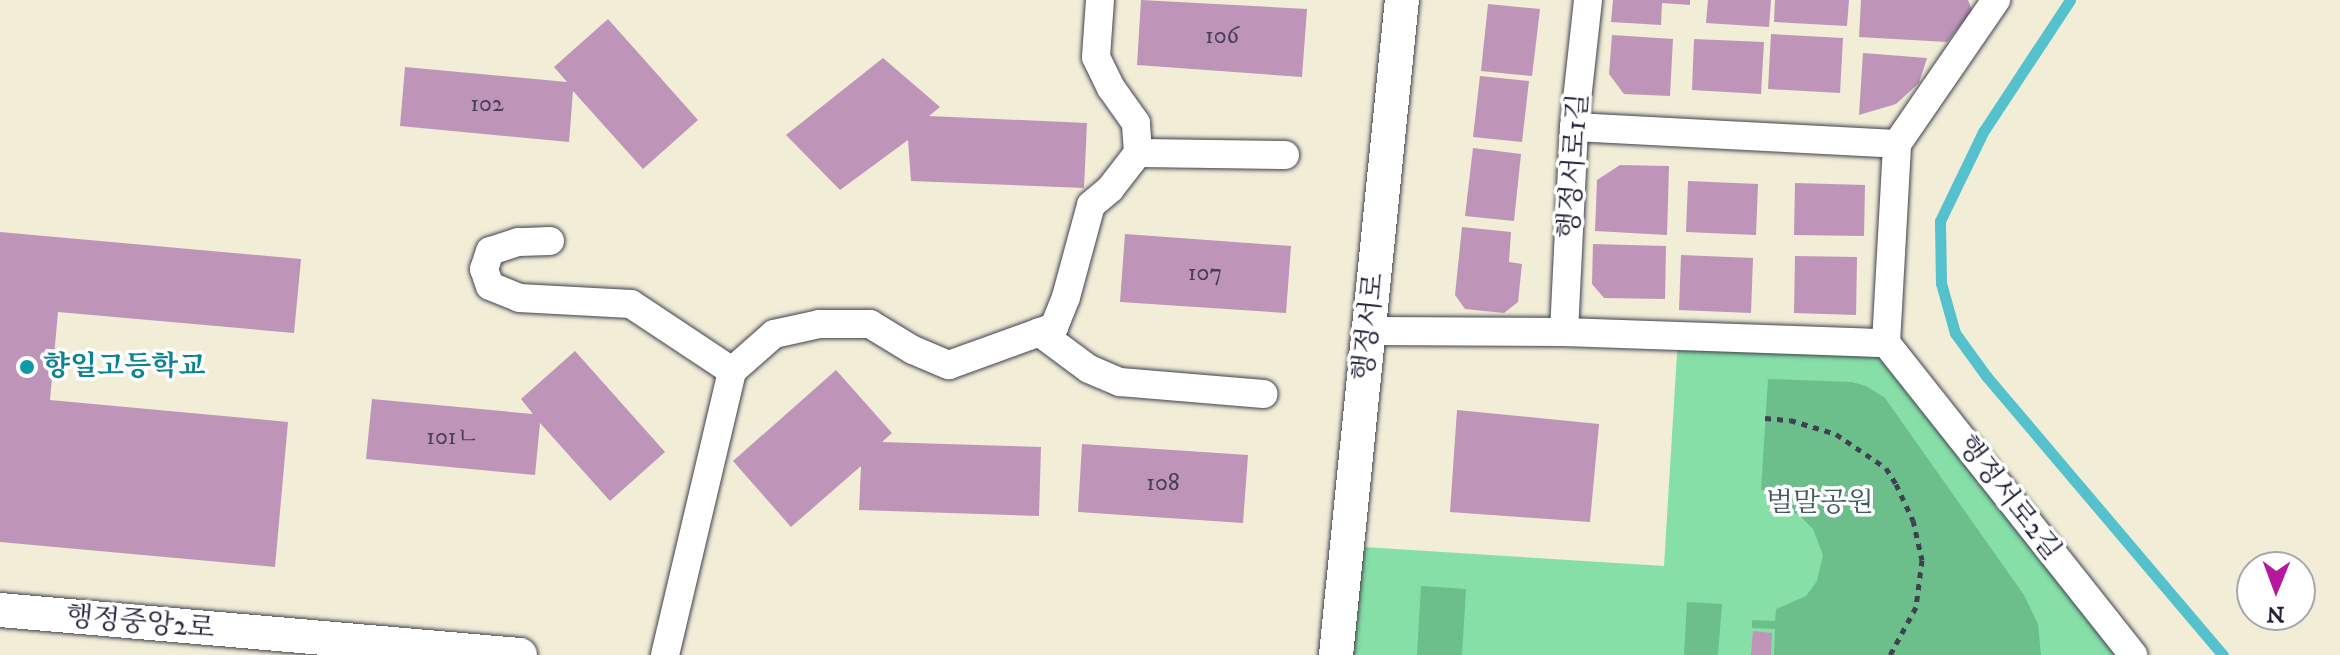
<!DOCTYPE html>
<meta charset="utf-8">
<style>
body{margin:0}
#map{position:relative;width:2340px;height:655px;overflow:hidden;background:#f1edd7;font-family:"IM FELL DW Pica","Noto Serif KR",serif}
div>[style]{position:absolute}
.green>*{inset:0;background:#85dfa6}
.forest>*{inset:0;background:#6cbe8b}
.stream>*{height:11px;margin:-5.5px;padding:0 5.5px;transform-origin:5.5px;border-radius:5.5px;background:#54c1cd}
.building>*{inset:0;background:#be95b9}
.path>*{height:5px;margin-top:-2.5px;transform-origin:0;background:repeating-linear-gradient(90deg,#414052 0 6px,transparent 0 12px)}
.roads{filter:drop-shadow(0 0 2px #414052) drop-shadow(0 0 2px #414052)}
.minor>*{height:28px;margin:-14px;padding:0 14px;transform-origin:14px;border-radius:14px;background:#fff}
.tertiary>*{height:34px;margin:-17px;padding:0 17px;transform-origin:17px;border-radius:17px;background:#fff}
.dots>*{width:22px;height:22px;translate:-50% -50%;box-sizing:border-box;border:4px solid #fff;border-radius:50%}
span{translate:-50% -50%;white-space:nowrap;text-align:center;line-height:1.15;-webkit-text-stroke:7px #fff;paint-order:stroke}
.number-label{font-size:24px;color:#493f5a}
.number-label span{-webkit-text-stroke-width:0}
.street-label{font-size:28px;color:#22223b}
.culture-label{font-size:28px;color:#0d838f;font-weight:700}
.left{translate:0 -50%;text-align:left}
.park-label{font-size:28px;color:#405b5b}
.north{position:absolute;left:2236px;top:551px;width:80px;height:80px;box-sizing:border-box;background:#fff;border:2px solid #a7a7b1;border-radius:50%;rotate:181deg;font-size:22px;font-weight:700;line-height:32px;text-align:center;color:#22223b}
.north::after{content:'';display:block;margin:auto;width:28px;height:36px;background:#b5179e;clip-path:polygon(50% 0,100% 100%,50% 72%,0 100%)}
</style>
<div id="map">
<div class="green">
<i style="clip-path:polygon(1678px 337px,1886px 343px,2128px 655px,1336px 655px,1347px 546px,1664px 566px)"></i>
</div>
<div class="forest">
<i style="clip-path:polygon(1768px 379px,1852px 382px,1866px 386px,1885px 398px,2024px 595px,2038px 624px,2041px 655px,1774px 655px,1775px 629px,1752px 628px,1752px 620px,1775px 621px,1776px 609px,1806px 596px,1817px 581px,1823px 555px,1813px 529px,1800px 516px,1783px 508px,1783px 492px,1761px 490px)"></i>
<i style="clip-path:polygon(1421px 586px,1466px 589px,1462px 655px,1417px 655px)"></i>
<i style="clip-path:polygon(1687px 602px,1722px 604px,1718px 655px,1684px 655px)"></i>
</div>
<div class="stream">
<i style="left:2070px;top:0;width:158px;rotate:123.4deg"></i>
<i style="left:1983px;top:132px;width:99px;rotate:115.8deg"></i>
<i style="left:1940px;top:221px;width:62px;rotate:89.1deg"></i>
<i style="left:1941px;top:283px;width:52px;rotate:74.4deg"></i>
<i style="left:1955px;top:333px;width:54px;rotate:54deg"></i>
<i style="left:1987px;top:377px;width:365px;rotate:49.7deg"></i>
</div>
<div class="building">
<i style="clip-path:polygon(1141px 0,1307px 9px,1302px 77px,1137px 65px)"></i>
<i style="clip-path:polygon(1613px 0,1690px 0,1690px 5px,1662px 3px,1661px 25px,1611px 22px)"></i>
<i style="clip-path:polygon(1708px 0,1771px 0,1769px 27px,1706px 23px)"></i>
<i style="clip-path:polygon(1775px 0,1849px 0,1847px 26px,1774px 22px)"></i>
<i style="clip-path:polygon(1861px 0,1968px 0,1972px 10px,1947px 42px,1859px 37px)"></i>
<i style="clip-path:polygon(1488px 4px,1540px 9px,1532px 76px,1481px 71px)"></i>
<i style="clip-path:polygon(608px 19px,698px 120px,643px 169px,573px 91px,569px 142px,400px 126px,405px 67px,567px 82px,554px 67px)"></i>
<i style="clip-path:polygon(1771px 34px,1843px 38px,1840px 93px,1768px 89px)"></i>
<i style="clip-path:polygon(1612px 35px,1673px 39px,1670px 96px,1624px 94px,1609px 74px)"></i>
<i style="clip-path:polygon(1694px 39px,1764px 42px,1761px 94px,1692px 90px)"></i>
<i style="clip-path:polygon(1863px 53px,1927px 58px,1919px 83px,1896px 104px,1859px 115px)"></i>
<i style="clip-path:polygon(883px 58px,940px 107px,929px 116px,1087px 123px,1084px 188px,911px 181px,908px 140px,840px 190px,786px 135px)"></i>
<i style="clip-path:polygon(1480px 76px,1529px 81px,1522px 142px,1473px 137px)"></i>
<i style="clip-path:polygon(1473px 148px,1521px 154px,1514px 221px,1465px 216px)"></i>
<i style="clip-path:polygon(1620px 165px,1669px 166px,1667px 235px,1595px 231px,1597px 180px)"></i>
<i style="clip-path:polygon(1688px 181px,1758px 184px,1756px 235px,1686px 232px)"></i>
<i style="clip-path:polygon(1795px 183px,1865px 185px,1864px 236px,1794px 235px)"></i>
<i style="clip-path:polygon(1462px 227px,1511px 232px,1509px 262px,1522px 264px,1518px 302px,1504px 313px,1465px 309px,1455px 295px)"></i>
<i style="clip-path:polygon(0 232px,301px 259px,294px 333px,58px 312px,50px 400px,288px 422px,275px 567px,0 542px)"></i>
<i style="clip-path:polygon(1125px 234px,1291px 246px,1286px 313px,1120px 302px)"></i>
<i style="clip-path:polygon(1593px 244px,1666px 246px,1665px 299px,1604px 298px,1592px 284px)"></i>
<i style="clip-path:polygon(1681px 255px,1753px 258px,1751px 313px,1679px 310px)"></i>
<i style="clip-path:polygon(1795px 256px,1857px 257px,1856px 315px,1794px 313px)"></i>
<i style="clip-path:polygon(575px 351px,665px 452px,610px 501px,540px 423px,535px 475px,366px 459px,372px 399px,533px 414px,521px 399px)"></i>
<i style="clip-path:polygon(836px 370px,892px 433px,882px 442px,1041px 447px,1039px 516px,859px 510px,861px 466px,791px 527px,733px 461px)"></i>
<i style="clip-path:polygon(1457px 410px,1599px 424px,1590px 522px,1450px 512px)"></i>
<i style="clip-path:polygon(1082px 444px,1248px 455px,1243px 523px,1078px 512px)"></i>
<i style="clip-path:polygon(1753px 631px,1772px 633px,1771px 655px,1751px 655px)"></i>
</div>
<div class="path">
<i style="left:1765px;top:418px;width:25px;rotate:5deg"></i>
<i style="left:1790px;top:420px;width:48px;rotate:16.9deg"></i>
<i style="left:1836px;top:434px;width:60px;rotate:34.2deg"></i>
<i style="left:1886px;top:468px;width:19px;rotate:58deg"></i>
<i style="left:1896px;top:484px;width:40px;rotate:65deg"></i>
<i style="left:1913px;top:520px;width:41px;rotate:77.3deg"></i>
<i style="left:1922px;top:560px;width:47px;rotate:97.3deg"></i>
<i style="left:1916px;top:607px;width:55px;rotate:118.4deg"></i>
</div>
<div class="roads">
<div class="minor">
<i style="left:1574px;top:127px;width:323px;rotate:3deg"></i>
<i style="left:1138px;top:153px;width:147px;rotate:0.8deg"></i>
<i style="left:550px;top:241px;width:32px;rotate:178deg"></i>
<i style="left:518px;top:242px;width:29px;rotate:162deg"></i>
<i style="left:490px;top:251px;width:19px;rotate:108deg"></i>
<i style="left:484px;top:269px;width:18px;rotate:71deg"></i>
<i style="left:490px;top:286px;width:31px;rotate:22deg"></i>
<i style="left:519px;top:298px;width:112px;rotate:3.1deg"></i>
<i style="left:631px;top:304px;width:121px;rotate:33.6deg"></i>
<i style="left:1369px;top:331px;width:195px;rotate:0.3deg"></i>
<i style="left:1564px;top:332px;width:322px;rotate:2deg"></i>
<i style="left:1039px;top:332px;width:62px;rotate:36.5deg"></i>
<i style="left:1089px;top:369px;width:34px;rotate:23deg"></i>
<i style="left:1120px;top:382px;width:144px;rotate:4.8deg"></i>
<i style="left:1564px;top:332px;width:205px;rotate:-87.2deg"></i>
<i style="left:1574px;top:127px;width:128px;rotate:-83.7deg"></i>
<i style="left:1886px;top:343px;width:398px;rotate:51.6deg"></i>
<i style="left:1886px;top:343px;width:199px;rotate:-86.8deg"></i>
<i style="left:1897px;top:144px;width:175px;rotate:-55.5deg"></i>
<i style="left:665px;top:655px;width:292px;rotate:-76.7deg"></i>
<i style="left:732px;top:371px;width:56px;rotate:-41.4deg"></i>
<i style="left:774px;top:334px;width:46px;rotate:-12.5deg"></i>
<i style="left:819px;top:324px;width:51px"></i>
<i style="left:870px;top:324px;width:50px;rotate:31.2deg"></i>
<i style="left:913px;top:350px;width:39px;rotate:23deg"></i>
<i style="left:949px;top:365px;width:112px;rotate:-19.9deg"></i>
<i style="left:1054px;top:327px;width:32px;rotate:-68deg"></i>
<i style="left:1066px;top:297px;width:95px;rotate:-74.8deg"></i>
<i style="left:1091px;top:205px;width:25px;rotate:-40deg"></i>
<i style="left:1110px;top:189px;width:46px;rotate:-52.1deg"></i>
<i style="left:1138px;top:153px;width:30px;rotate:-94deg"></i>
<i style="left:1136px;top:123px;width:43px;rotate:-125.5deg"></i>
<i style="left:1111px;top:88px;width:34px;rotate:-116deg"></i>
<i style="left:1096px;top:57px;width:57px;rotate:-86deg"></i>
</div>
<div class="tertiary">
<i style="left:0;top:610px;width:522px;rotate:4.95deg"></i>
<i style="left:1336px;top:655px;width:658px;rotate:-84.25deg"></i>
</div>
</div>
<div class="dots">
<i style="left:27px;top:367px;background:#0f9aa8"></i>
</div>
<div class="number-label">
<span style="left:1222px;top:37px">106</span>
<span style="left:487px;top:105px">102</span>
<span style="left:1205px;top:274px">107</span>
<span style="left:453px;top:438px">101ㄴ</span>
<span style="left:1163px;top:484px">108</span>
</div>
<div class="street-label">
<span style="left:1574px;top:166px;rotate:-86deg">행정서로1길</span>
<span style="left:1369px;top:327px;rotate:-84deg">행정서로</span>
<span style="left:2009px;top:498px;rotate:52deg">행정서로2길</span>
<span style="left:140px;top:623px;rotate:5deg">행정중앙2로</span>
</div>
<div class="culture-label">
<span class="left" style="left:43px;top:367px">향일고등학교</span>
</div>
<div class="park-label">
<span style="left:1820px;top:503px">벌말공원</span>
</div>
<div class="north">N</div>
</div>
